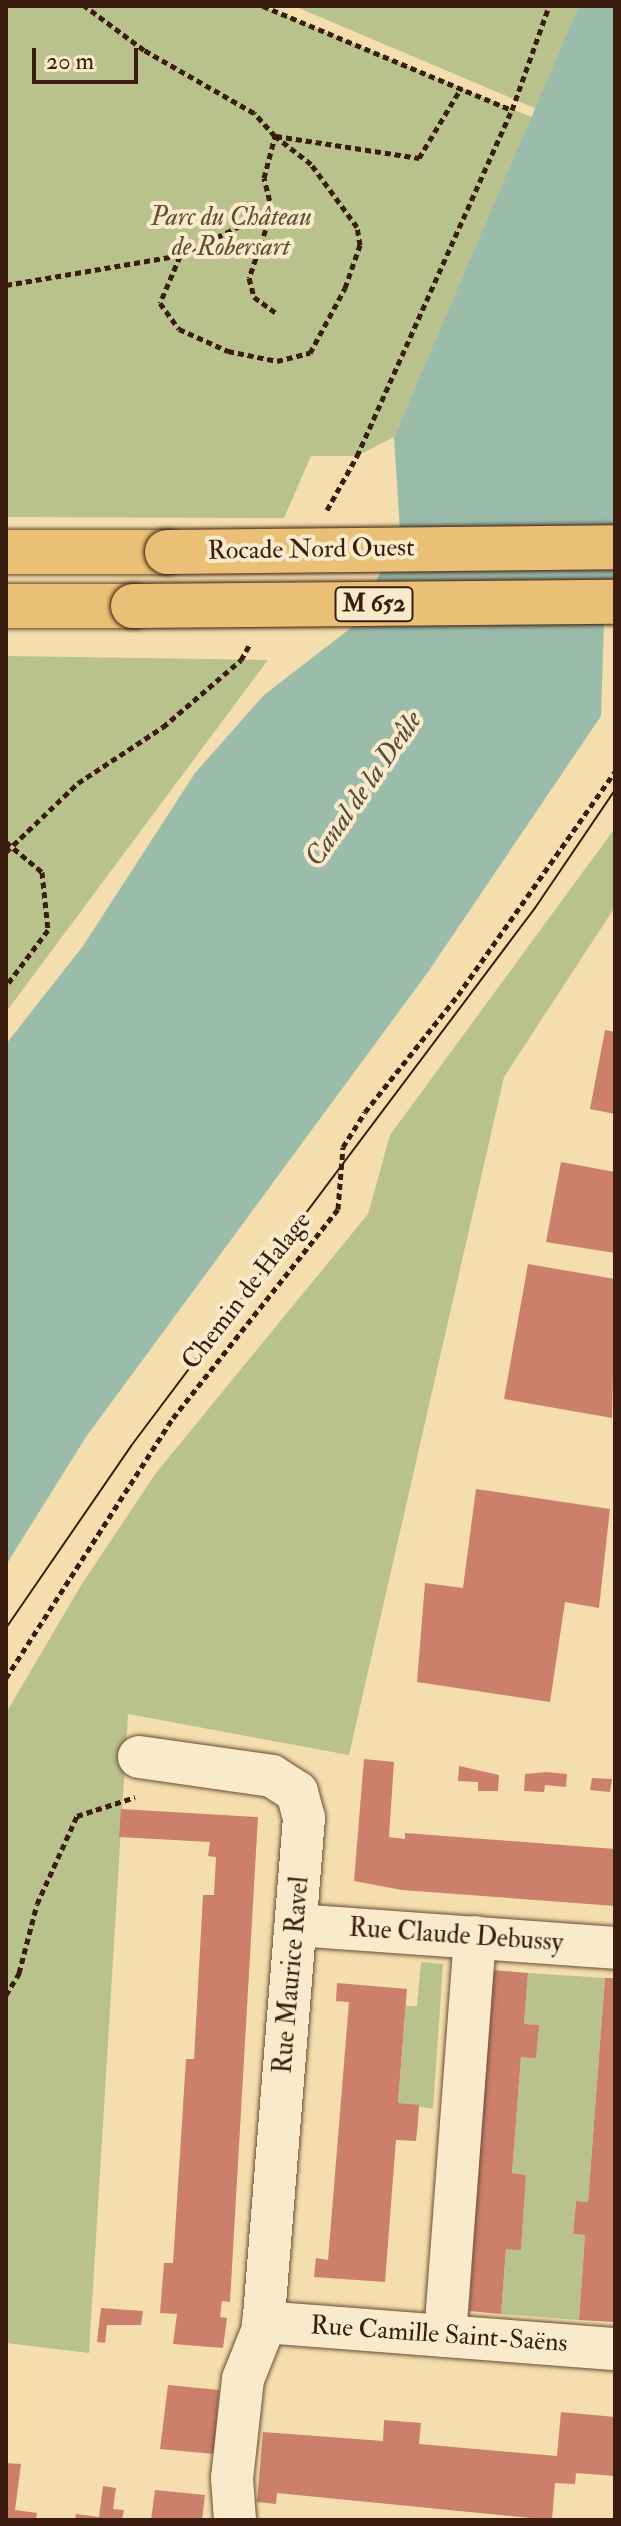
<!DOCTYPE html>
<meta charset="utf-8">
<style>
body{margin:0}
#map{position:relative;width:621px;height:2526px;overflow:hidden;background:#f5dead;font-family:"IM FELL Double Pica",serif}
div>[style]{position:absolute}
.green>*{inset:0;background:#b9c28c}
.water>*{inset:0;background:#9cbcab}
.building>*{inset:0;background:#cc7f6b}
.path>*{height:5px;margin-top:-2.5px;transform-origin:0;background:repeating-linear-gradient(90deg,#3a1d0e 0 6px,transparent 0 10px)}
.roads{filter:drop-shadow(0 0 2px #694d36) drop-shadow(0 0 2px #694d36)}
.minor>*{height:42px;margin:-21px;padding:0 21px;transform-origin:21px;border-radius:21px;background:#f8eaca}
.highway>*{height:44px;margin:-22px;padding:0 22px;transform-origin:22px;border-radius:22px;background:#eabf76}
.tram>*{height:2px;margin:-1px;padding:0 1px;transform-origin:1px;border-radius:1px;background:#3a1d0e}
.bridges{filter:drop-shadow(0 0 2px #3a1d0e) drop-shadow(0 0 2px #3a1d0e)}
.highway-bridge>*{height:44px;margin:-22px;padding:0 22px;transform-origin:22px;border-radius:22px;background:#eabf76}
span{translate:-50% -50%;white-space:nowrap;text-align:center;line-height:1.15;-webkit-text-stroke:8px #f8eaca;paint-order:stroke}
.shield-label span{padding:2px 6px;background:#f8eaca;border:2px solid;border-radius:6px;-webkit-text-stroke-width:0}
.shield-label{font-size:24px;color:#3a1d0e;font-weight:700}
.park-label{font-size:26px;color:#604f34;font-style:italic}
.street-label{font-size:26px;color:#3a1d0e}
.water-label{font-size:28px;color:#574d3d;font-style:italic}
.frame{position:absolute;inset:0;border:8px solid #3a1d0e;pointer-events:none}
.scale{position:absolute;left:32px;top:48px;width:106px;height:36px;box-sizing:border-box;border:4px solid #3a1d0e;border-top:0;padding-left:10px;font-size:24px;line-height:28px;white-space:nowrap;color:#3a1d0e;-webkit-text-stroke:6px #f8eaca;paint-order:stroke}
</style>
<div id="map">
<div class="green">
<i style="clip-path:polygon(6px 6px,263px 6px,534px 118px,394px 437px,357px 456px,311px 456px,284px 518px,6px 517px)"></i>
<i style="clip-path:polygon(294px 6px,579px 6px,537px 109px)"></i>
<i style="clip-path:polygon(6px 656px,268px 660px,6px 1012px)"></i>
<i style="clip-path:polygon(615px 828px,615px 907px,504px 1077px,349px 1755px,128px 1714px,89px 2353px,6px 2343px,6px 1713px,80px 1587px,156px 1473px,368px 1214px,390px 1135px)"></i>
<i style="clip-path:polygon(421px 1962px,443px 1964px,433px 2109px,398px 2103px,406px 2006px,417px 2006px)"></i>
<i style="clip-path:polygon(528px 1973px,605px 1978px,588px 2202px,576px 2201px,573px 2234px,585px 2235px,579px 2320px,501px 2314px,506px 2249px,521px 2249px,526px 2175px,512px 2173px,521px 2057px,538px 2025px,524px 2024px)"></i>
</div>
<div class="water">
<i style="clip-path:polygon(579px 6px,615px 6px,615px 598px,604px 623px,601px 716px,428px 972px,86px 1437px,6px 1565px,6px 1044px,83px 946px,195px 773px,264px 695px,356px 624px,400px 531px,394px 437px)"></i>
</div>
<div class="building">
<i style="clip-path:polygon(605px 1030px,615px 1032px,615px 1114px,590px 1109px)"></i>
<i style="clip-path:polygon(561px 1162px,615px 1172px,615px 1253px,546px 1242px)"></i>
<i style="clip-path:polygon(528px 1264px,615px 1279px,612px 1418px,504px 1399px)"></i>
<i style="clip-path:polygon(476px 1489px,610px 1509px,599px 1608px,565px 1602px,550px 1702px,417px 1682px,425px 1583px,463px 1588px)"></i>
<i style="clip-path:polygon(364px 1759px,394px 1762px,389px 1837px,405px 1839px,405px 1833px,615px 1849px,615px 1906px,402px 1890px,354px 1881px)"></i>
<i style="clip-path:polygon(459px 1766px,499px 1775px,498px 1791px,478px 1791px,478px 1782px,458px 1781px)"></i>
<i style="clip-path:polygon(546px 1772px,567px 1774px,566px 1787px,545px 1785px,544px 1792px,524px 1791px,525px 1774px)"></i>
<i style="clip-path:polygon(592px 1778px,612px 1779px,610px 1792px,590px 1790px)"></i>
<i style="clip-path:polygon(121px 1809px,258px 1817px,230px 2302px,222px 2301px,220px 2317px,227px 2318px,223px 2348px,173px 2344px,177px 2314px,160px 2313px,164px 2263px,173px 2263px,186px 2059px,194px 2059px,203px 1895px,214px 1895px,216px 1857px,208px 1856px,210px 1842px,119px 1837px)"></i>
<i style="clip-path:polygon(492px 1970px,528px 1973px,524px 2024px,539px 2025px,536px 2058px,521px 2057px,512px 2173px,526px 2175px,521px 2250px,506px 2249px,501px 2314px,469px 2311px)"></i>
<i style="clip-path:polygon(605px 1978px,615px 1978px,615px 2322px,579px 2320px,585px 2235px,573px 2234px,576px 2201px,588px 2202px)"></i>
<i style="clip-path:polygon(337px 1983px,407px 1989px,398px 2103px,419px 2105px,418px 2122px,416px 2141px,396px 2140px,385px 2282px,314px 2277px,316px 2258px,328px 2260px,349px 2002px,336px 2001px)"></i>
<i style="clip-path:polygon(101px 2308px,143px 2311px,141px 2325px,107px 2325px,105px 2343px,97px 2342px)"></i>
<i style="clip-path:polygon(168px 2385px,219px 2390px,214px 2454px,160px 2449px)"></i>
<i style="clip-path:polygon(561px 2412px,615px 2417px,615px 2476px,576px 2473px,575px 2484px,555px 2483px,552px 2520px,277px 2493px,276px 2504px,257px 2502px,263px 2432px,383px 2441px,384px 2420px,421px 2423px,419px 2444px,557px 2456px)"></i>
<i style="clip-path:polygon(6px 2463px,21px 2464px,15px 2510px,37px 2513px,36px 2520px,6px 2520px)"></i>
<i style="clip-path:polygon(103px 2486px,116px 2488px,113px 2509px,124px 2510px,122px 2520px,75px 2520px,76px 2514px,99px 2517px)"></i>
<i style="clip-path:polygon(155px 2490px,205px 2495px,202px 2520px,151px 2520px)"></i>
</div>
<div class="path">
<i style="left:263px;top:6px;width:270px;rotate:22.7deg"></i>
<i style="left:276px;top:136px;width:145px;rotate:8.7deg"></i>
<i style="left:419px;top:158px;width:82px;rotate:-59deg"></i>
<i style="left:272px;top:211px;width:71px;rotate:108.9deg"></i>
<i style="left:249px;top:278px;width:20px;rotate:75deg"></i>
<i style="left:254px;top:297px;width:29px;rotate:36deg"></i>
<i style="left:180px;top:256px;width:51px;rotate:113.1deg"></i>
<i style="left:160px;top:303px;width:32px;rotate:54deg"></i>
<i style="left:179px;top:329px;width:54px;rotate:24.2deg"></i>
<i style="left:228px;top:351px;width:50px;rotate:11.5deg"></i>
<i style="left:277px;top:361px;width:34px;rotate:-14deg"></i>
<i style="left:310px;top:353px;width:74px;rotate:-61.7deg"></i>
<i style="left:345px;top:288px;width:46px;rotate:-70.8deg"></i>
<i style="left:360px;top:245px;width:18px;rotate:-99deg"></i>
<i style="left:357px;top:227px;width:78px;rotate:-126.1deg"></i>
<i style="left:311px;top:164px;width:46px;rotate:-142.1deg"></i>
<i style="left:6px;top:285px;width:178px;rotate:-9.7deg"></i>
<i style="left:181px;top:255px;width:102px;rotate:-26.3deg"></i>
<i style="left:272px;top:210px;width:33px;rotate:-104deg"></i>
<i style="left:264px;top:178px;width:43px;rotate:-75.3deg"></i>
<i style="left:275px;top:136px;width:31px;rotate:-132deg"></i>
<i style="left:254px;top:113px;width:127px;rotate:-150.2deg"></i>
<i style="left:144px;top:50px;width:74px;rotate:-143.3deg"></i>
<i style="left:327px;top:510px;width:62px;rotate:-60.9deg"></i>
<i style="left:357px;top:456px;width:379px;rotate:-65.9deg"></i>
<i style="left:512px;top:110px;width:110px;rotate:-70.4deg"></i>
<i style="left:6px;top:842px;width:47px;rotate:39.8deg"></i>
<i style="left:42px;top:872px;width:58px;rotate:84.1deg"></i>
<i style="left:48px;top:930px;width:70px;rotate:126.9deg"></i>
<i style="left:6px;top:852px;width:100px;rotate:-43.8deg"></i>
<i style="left:78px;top:783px;width:102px;rotate:-33.4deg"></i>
<i style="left:163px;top:727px;width:103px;rotate:-40.7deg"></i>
<i style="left:241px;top:660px;width:18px;rotate:-61deg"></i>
<i style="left:6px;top:1678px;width:309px;rotate:-57.3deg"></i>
<i style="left:173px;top:1418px;width:266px;rotate:-51.7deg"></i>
<i style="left:338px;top:1209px;width:62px;rotate:-85.4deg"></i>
<i style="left:343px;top:1147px;width:41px;rotate:-57.8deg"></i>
<i style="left:365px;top:1112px;width:149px;rotate:-51.5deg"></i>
<i style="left:458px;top:995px;width:273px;rotate:-54.9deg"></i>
<i style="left:6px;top:1995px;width:26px;rotate:-59deg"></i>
<i style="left:19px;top:1973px;width:71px;rotate:-75.4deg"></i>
<i style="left:37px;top:1904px;width:97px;rotate:-65.6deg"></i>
<i style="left:77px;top:1816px;width:61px;rotate:-18.1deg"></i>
</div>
<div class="roads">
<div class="minor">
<i style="left:139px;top:1757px;width:134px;rotate:8.1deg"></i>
<i style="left:272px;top:1776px;width:30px;rotate:33deg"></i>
<i style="left:297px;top:1792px;width:27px;rotate:75deg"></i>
<i style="left:304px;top:1818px;width:513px;rotate:94.59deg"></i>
<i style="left:263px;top:2329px;width:54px;rotate:111.8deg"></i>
<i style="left:243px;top:2379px;width:100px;rotate:96.3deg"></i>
<i style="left:232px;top:2478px;width:42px;rotate:85.9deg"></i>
<i style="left:296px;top:1925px;width:320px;rotate:4.1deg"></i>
<i style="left:263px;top:2322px;width:353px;rotate:4.4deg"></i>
<i style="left:445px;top:2336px;width:400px;rotate:-85.7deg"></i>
</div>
<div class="highway">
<i style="left:6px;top:552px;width:161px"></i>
<i style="left:6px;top:606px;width:127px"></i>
</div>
</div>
<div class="tram">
<i style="left:6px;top:1628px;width:221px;rotate:-55.5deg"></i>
<i style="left:131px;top:1446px;width:673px;rotate:-53.1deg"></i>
<i style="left:535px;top:908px;width:143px;rotate:-55.9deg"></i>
</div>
<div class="bridges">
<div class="highway-bridge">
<i style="left:167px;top:552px;width:448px;rotate:-0.6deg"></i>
<i style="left:133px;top:606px;width:482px;rotate:-0.5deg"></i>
</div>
</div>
<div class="shield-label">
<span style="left:374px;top:604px">M 652</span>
</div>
<div class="park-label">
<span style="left:231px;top:233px">Parc du Château<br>de Robersart</span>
</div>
<div class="street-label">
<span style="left:311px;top:550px;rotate:-1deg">Rocade Nord Ouest</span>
<span style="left:247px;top:1291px;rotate:-52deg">Chemin de Halage</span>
<span style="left:456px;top:1936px;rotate:4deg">Rue Claude Debussy</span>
<span style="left:292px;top:1975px;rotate:-85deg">Rue Maurice Ravel</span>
<span style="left:439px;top:2335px;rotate:4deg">Rue Camille Saint-Saëns</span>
</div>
<div class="water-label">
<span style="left:364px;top:789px;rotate:-55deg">Canal de la Deûle</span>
</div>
<div class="frame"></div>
<div class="scale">20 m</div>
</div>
